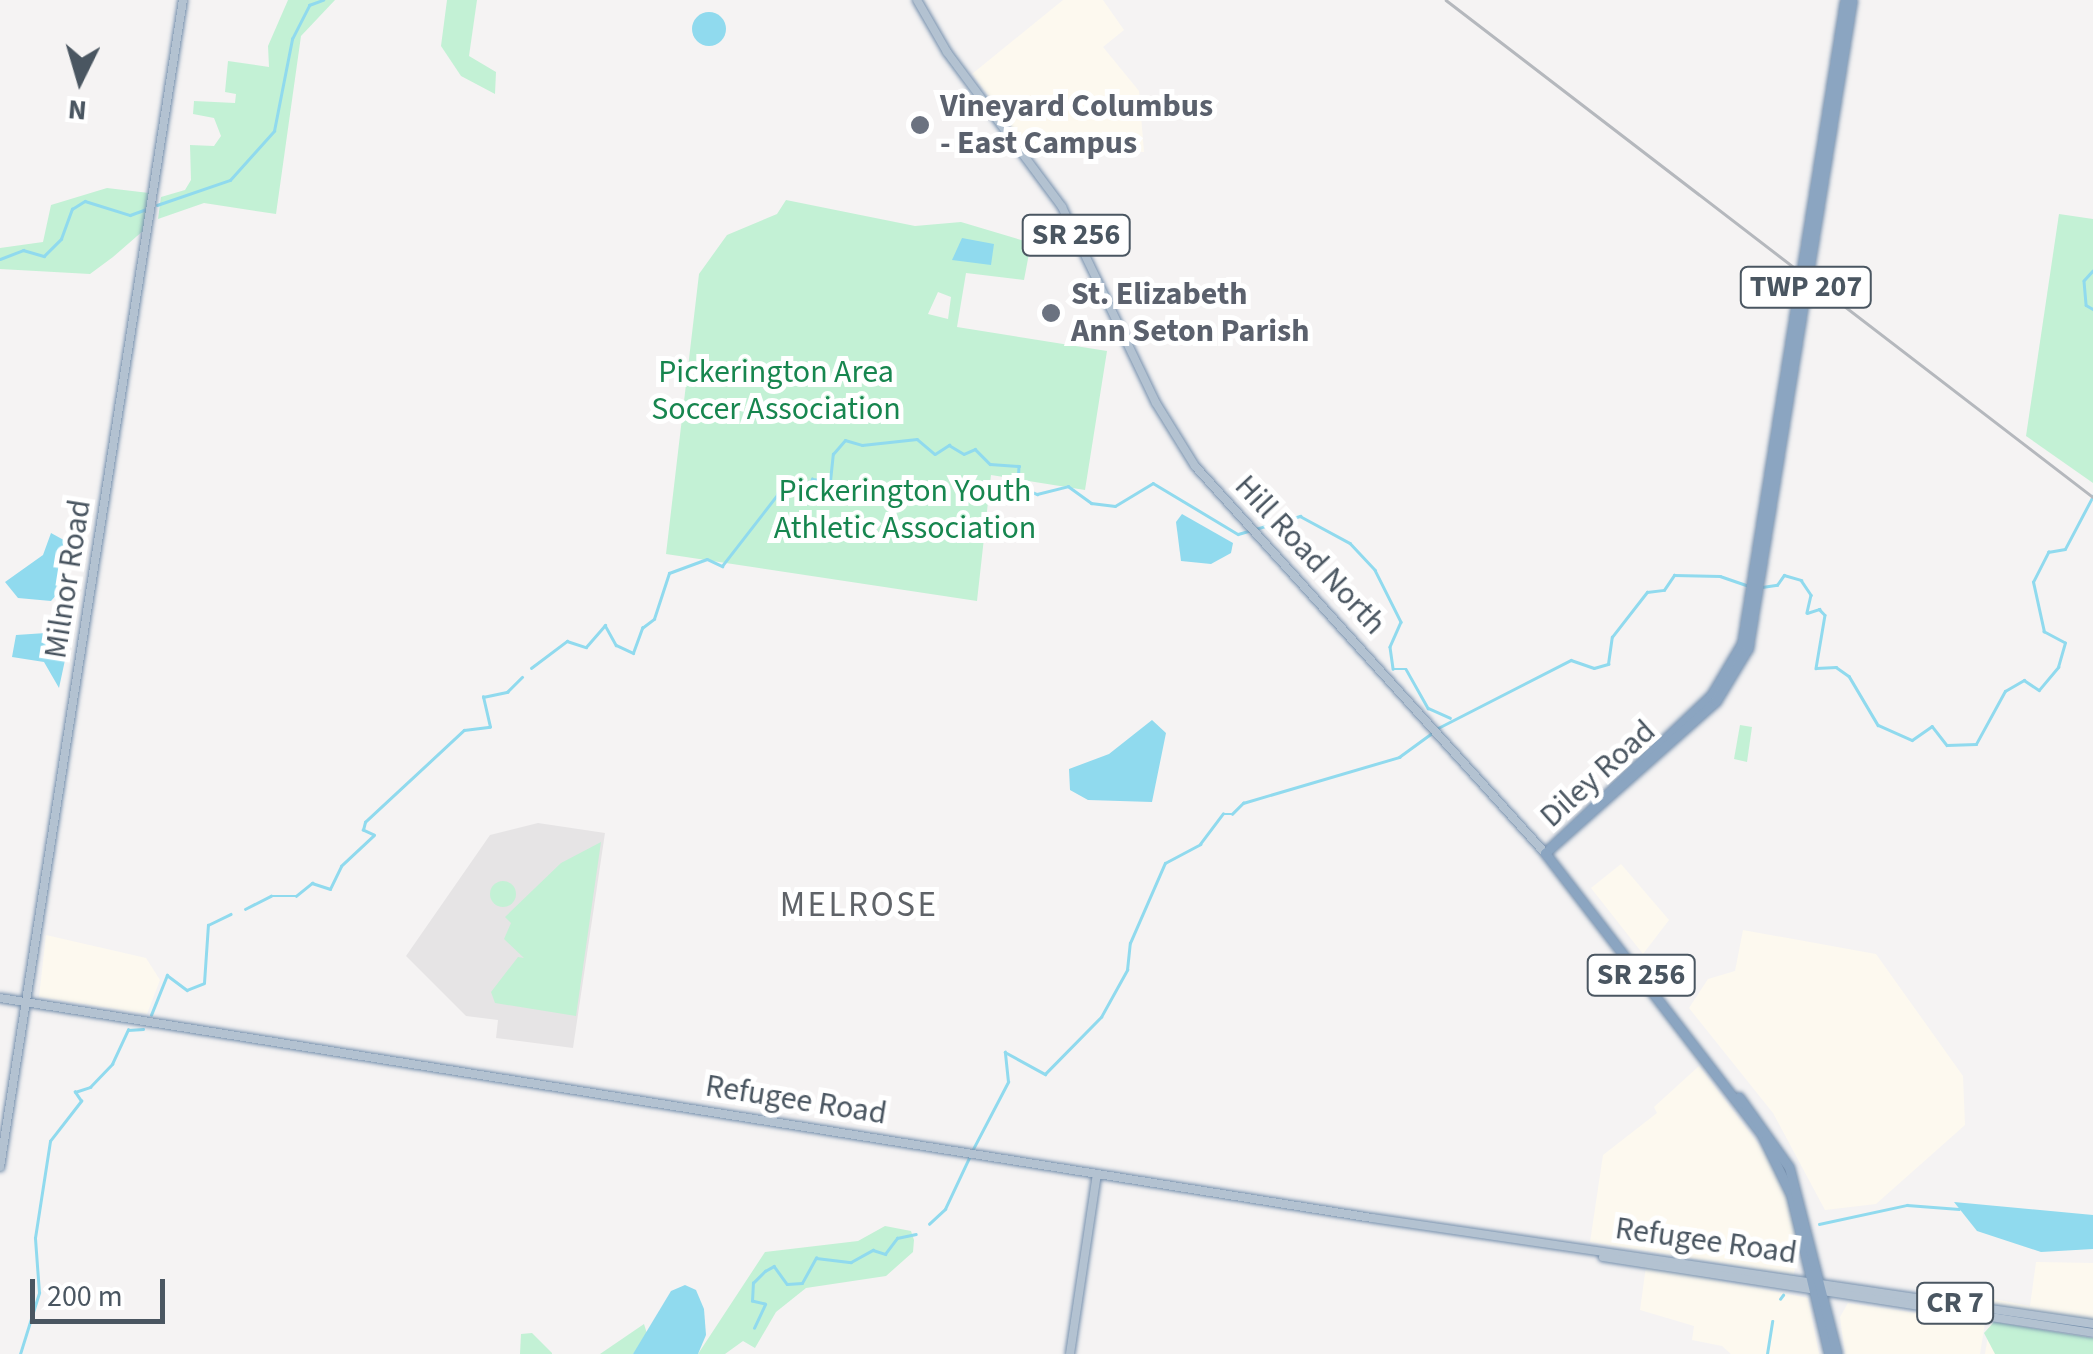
<!DOCTYPE html>
<style>
body{margin:0}
#map{position:relative;width:2093px;height:1354px;overflow:hidden;background:#f5f3f3;font-family:"Source Sans 3",sans-serif}
div>[style]{position:absolute}
.commercial>*{inset:0;background:#fdf9ef}
.education>*{inset:0;background:#e6e4e5}
.green>*{inset:0;background:#c3f1d5}
.round{border-radius:50%}
.water>*{inset:0;background:#90daee}
.stream>*{height:2.5px;margin:-1.25px;padding:0 1.25px;transform-origin:1.25px;border-radius:1.25px;background:#90daee}
.roads{filter:drop-shadow(0 0 2px #7690ad) drop-shadow(0 0 2px #7690ad)}
.major>*{height:8px;margin:-4px;padding:0 4px;transform-origin:4px;border-radius:4px;background:#b3c2d1}
.highway>*{height:9px;margin:-4.5px;padding:0 4.5px;transform-origin:4.5px;border-radius:4.5px;background:#8ba5c1}
.rail>*{height:2.5px;margin:-1.25px;padding:0 1.25px;transform-origin:1.25px;border-radius:1.25px;background:#b5b8bd}
.dots>*{width:28px;height:28px;translate:-50% -50%;box-sizing:border-box;border:5px solid #fff;border-radius:50%}
span{translate:-50% -50%;white-space:nowrap;text-align:center;line-height:1.15;-webkit-text-stroke:10px #fff;paint-order:stroke}
.shield-label span{padding:2px 8px;background:#fff;border:2px solid;border-radius:8px;-webkit-text-stroke-width:0}
.shield-label{font-size:30px;color:#4a5661;font-weight:700}
.worship-label{font-size:32px;color:#5b616d;font-weight:700}
.left{translate:0 -50%;text-align:left}
.park-label{font-size:32px;color:#17864f}
.street-label{font-size:32px;color:#4a5661}
.neighbourhood-label{font-size:35px;color:#5f6368;letter-spacing:2.5px}
.north{position:absolute;left:30px;top:30px;width:100px;height:100px;-webkit-text-stroke:8px #fff;paint-order:stroke;rotate:185deg;font-size:28px;font-weight:700;line-height:40px;text-align:center;color:#4a5661}
.north::after{content:'';display:block;margin:auto;width:35px;height:45px;background:#4a5661;clip-path:polygon(50% 0,100% 100%,50% 72%,0 100%)}
.scale{position:absolute;left:30px;top:1279px;width:135px;height:45px;box-sizing:border-box;border:5px solid #4a5661;border-top:0;padding-left:12px;font-size:30px;line-height:35px;white-space:nowrap;color:#4a5661;-webkit-text-stroke:8px #fff;paint-order:stroke}
</style>
<div id="map">
<div class="commercial">
<i style="clip-path:polygon(1063px 0,1103px 0,1124px 30px,1103px 47px,1139px 91px,1144px 152px,1026px 146px,972px 74px)"></i>
<i style="clip-path:polygon(1621px 864px,1669px 920px,1643px 954px,1591px 888px)"></i>
<i style="clip-path:polygon(1743px 930px,1876px 954px,1963px 1076px,1965px 1125px,1876px 1204px,1825px 1210px,1773px 1113px,1689px 1008px,1708px 979px,1735px 971px)"></i>
<i style="clip-path:polygon(46px 935px,146px 958px,160px 980px,147px 1014px,39px 997px)"></i>
<i style="clip-path:polygon(1699px 1066px,1763px 1150px,1786px 1196px,1798px 1244px,1794px 1275px,1590px 1242px,1603px 1155px,1657px 1113px,1654px 1107px)"></i>
<i style="clip-path:polygon(2036px 1262px,2093px 1263px,2093px 1354px,1985px 1354px,1994px 1299px,2030px 1306px)"></i>
<i style="clip-path:polygon(1646px 1266px,1808px 1298px,1819px 1354px,1731px 1354px,1722px 1346px,1692px 1340px,1694px 1326px,1640px 1310px)"></i>
<i style="clip-path:polygon(1848px 1303px,1985px 1323px,1980px 1354px,1845px 1354px,1840px 1317px)"></i>
</div>
<div class="education">
<i style="clip-path:polygon(538px 823px,605px 833px,573px 1048px,496px 1038px,498px 1020px,466px 1016px,406px 956px,490px 835px)"></i>
</div>
<div class="green">
<i style="clip-path:polygon(288px 0,335px 0,301px 36px,276px 214px,204px 203px,158px 219px,161px 197px,185px 190px,191px 180px,190px 145px,214px 146px,221px 136px,214px 118px,193px 114px,194px 101px,235px 103px,236px 94px,225px 92px,228px 61px,269px 67px,268px 46px)"></i>
<i style="clip-path:polygon(447px 0,477px 0,469px 56px,496px 72px,495px 94px,461px 76px,441px 46px)"></i>
<i style="clip-path:polygon(107px 188px,149px 193px,144px 230px,113px 257px,90px 274px,0 269px,0 248px,43px 242px,51px 205px)"></i>
<i style="clip-path:polygon(evenodd,786px 200px,915px 226px,961px 222px,1031px 243px,1024px 280px,966px 273px,957px 327px,1107px 351px,1085px 490px,991px 475px,977px 601px,666px 554px,699px 274px,727px 235px,777px 214px,786px 200px,938px 292px,951px 297px,948px 319px,928px 314px,938px 292px)"></i>
<i style="clip-path:polygon(2059px 214px,2093px 219px,2093px 483px,2026px 436px)"></i>
<i style="clip-path:polygon(1740px 725px,1752px 727px,1747px 762px,1734px 759px)"></i>
<i style="clip-path:polygon(601px 842px,576px 1016px,495px 1003px,491px 992px,518px 957px,524px 958px,504px 939px,511px 923px,505px 917px,561px 863px)"></i>
<i class="round" style="left:490px;top:881px;width:26px;height:26px"></i>
<i style="clip-path:polygon(885px 1226px,911px 1231px,914px 1240px,913px 1252px,886px 1276px,806px 1288px,776px 1312px,755px 1348px,743px 1341px,725px 1354px,698px 1354px,765px 1252px,858px 1241px)"></i>
<i style="clip-path:polygon(1994px 1322px,2093px 1338px,2093px 1354px,1995px 1354px,1984px 1333px)"></i>
<i style="clip-path:polygon(644px 1324px,648px 1337px,633px 1354px,600px 1354px)"></i>
<i style="clip-path:polygon(532px 1333px,552px 1353px,552px 1354px,520px 1354px,521px 1334px)"></i>
</div>
<div class="water">
<i class="round" style="left:692px;top:12px;width:34px;height:34px"></i>
<i style="clip-path:polygon(962px 238px,994px 244px,991px 265px,952px 260px)"></i>
<i style="clip-path:polygon(1182px 514px,1233px 543px,1231px 553px,1211px 564px,1181px 561px,1176px 522px)"></i>
<i style="clip-path:polygon(51px 533px,71px 544px,64px 586px,51px 601px,18px 598px,5px 582px,43px 555px)"></i>
<i style="clip-path:polygon(46px 633px,65px 660px,59px 688px,44px 662px,12px 657px,16px 635px)"></i>
<i style="clip-path:polygon(1152px 720px,1166px 733px,1152px 802px,1088px 800px,1070px 790px,1069px 769px,1109px 754px)"></i>
<i style="clip-path:polygon(1954px 1202px,2093px 1215px,2093px 1249px,2041px 1252px,1977px 1231px)"></i>
<i style="clip-path:polygon(685px 1285px,696px 1290px,704px 1309px,706px 1335px,698px 1354px,633px 1354px,671px 1291px)"></i>
</div>
<div class="stream">
<i style="left:157px;top:205px;width:77px;rotate:-18.9deg"></i>
<i style="left:230px;top:180px;width:66px;rotate:-48.1deg"></i>
<i style="left:274px;top:131px;width:94px;rotate:-78.9deg"></i>
<i style="left:292px;top:39px;width:38px;rotate:-63deg"></i>
<i style="left:309px;top:5px;width:15px;rotate:-20deg"></i>
<i style="left:0;top:259px;width:25px;rotate:-21deg"></i>
<i style="left:23px;top:250px;width:22px;rotate:16deg"></i>
<i style="left:44px;top:256px;width:24px;rotate:-45deg"></i>
<i style="left:61px;top:239px;width:32px;rotate:-70deg"></i>
<i style="left:72px;top:209px;width:15px;rotate:-32deg"></i>
<i style="left:85px;top:201px;width:47px;rotate:17.3deg"></i>
<i style="left:130px;top:215px;width:20px;rotate:-20deg"></i>
<i style="left:2093px;top:271px;width:13px;rotate:132deg"></i>
<i style="left:2084px;top:281px;width:24px;rotate:85deg"></i>
<i style="left:2086px;top:305px;width:8px;rotate:30deg"></i>
<i style="left:1762px;top:587px;width:15px;rotate:-8deg"></i>
<i style="left:1777px;top:585px;width:12px;rotate:-55deg"></i>
<i style="left:1784px;top:575px;width:18px;rotate:16deg"></i>
<i style="left:1801px;top:580px;width:18px;rotate:56deg"></i>
<i style="left:1811px;top:595px;width:18px;rotate:103deg"></i>
<i style="left:1807px;top:613px;width:13px;rotate:-18deg"></i>
<i style="left:1819px;top:609px;width:8px;rotate:45deg"></i>
<i style="left:1825px;top:615px;width:54px;rotate:99.6deg"></i>
<i style="left:1816px;top:668px;width:20px;rotate:-3deg"></i>
<i style="left:1836px;top:667px;width:16px;rotate:35deg"></i>
<i style="left:1849px;top:676px;width:57px;rotate:59.4deg"></i>
<i style="left:1878px;top:725px;width:37px;rotate:24deg"></i>
<i style="left:1912px;top:740px;width:24px;rotate:-35deg"></i>
<i style="left:1932px;top:726px;width:24px;rotate:52deg"></i>
<i style="left:1947px;top:745px;width:29px;rotate:-2deg"></i>
<i style="left:1976px;top:744px;width:60px;rotate:-61.3deg"></i>
<i style="left:2005px;top:691px;width:22px;rotate:-30deg"></i>
<i style="left:2024px;top:680px;width:18px;rotate:34deg"></i>
<i style="left:2039px;top:690px;width:30px;rotate:-50deg"></i>
<i style="left:2058px;top:667px;width:25px;rotate:-74deg"></i>
<i style="left:2065px;top:643px;width:24px;rotate:-152deg"></i>
<i style="left:2044px;top:632px;width:51px;rotate:-102.4deg"></i>
<i style="left:2033px;top:582px;width:34px;rotate:-63deg"></i>
<i style="left:2048px;top:552px;width:17px;rotate:-10deg"></i>
<i style="left:2065px;top:549px;width:60px;rotate:-62.2deg"></i>
<i style="left:531px;top:668px;width:45px;rotate:-36.9deg"></i>
<i style="left:567px;top:641px;width:20px;rotate:18deg"></i>
<i style="left:586px;top:647px;width:29px;rotate:-49deg"></i>
<i style="left:605px;top:625px;width:23px;rotate:61deg"></i>
<i style="left:616px;top:645px;width:19px;rotate:25deg"></i>
<i style="left:633px;top:653px;width:27px;rotate:-70deg"></i>
<i style="left:642px;top:628px;width:15px;rotate:-37deg"></i>
<i style="left:654px;top:619px;width:48px;rotate:-71.9deg"></i>
<i style="left:669px;top:573px;width:40px;rotate:-20.2deg"></i>
<i style="left:707px;top:559px;width:17px;rotate:25deg"></i>
<i style="left:722px;top:566px;width:90px;rotate:-52.2deg"></i>
<i style="left:777px;top:495px;width:16px;rotate:-76deg"></i>
<i style="left:781px;top:479px;width:30px;rotate:44deg"></i>
<i style="left:803px;top:500px;width:23px;rotate:-67deg"></i>
<i style="left:812px;top:479px;width:18px;rotate:6deg"></i>
<i style="left:830px;top:481px;width:27px;rotate:-84deg"></i>
<i style="left:833px;top:454px;width:18px;rotate:-49deg"></i>
<i style="left:845px;top:440px;width:18px;rotate:16deg"></i>
<i style="left:862px;top:445px;width:55px;rotate:-6.2deg"></i>
<i style="left:917px;top:439px;width:23px;rotate:40deg"></i>
<i style="left:935px;top:454px;width:17px;rotate:-33deg"></i>
<i style="left:949px;top:445px;width:17px;rotate:31deg"></i>
<i style="left:964px;top:454px;width:12px;rotate:-24deg"></i>
<i style="left:975px;top:449px;width:21px;rotate:45deg"></i>
<i style="left:990px;top:464px;width:29px;rotate:4deg"></i>
<i style="left:1019px;top:466px;width:20px;rotate:93deg"></i>
<i style="left:1018px;top:486px;width:21px;rotate:23deg"></i>
<i style="left:1037px;top:494px;width:32px;rotate:-14deg"></i>
<i style="left:1068px;top:486px;width:29px;rotate:36deg"></i>
<i style="left:1091px;top:503px;width:24px;rotate:7deg"></i>
<i style="left:1115px;top:506px;width:44px;rotate:-31.2deg"></i>
<i style="left:1153px;top:483px;width:99px;rotate:31deg"></i>
<i style="left:1238px;top:534px;width:65px;rotate:-16.2deg"></i>
<i style="left:1300px;top:516px;width:57px;rotate:28.4deg"></i>
<i style="left:1350px;top:543px;width:37px;rotate:47deg"></i>
<i style="left:1375px;top:570px;width:58px;rotate:63.4deg"></i>
<i style="left:1401px;top:622px;width:27px;rotate:114deg"></i>
<i style="left:1390px;top:647px;width:22px;rotate:82deg"></i>
<i style="left:1393px;top:669px;width:13px"></i>
<i style="left:1406px;top:669px;width:45px;rotate:60.6deg"></i>
<i style="left:1428px;top:708px;width:24px;rotate:24deg"></i>
<i style="left:1438px;top:728px;width:149px;rotate:-27.1deg"></i>
<i style="left:1571px;top:660px;width:24px;rotate:19deg"></i>
<i style="left:1594px;top:668px;width:15px;rotate:-16deg"></i>
<i style="left:1608px;top:664px;width:27px;rotate:-82deg"></i>
<i style="left:1612px;top:637px;width:57px;rotate:-52.1deg"></i>
<i style="left:1647px;top:592px;width:17px;rotate:-7deg"></i>
<i style="left:1664px;top:590px;width:18px;rotate:-56deg"></i>
<i style="left:1674px;top:575px;width:46px;rotate:1.2deg"></i>
<i style="left:1720px;top:576px;width:31px;rotate:19deg"></i>
<i style="left:245px;top:909px;width:29px;rotate:-27deg"></i>
<i style="left:271px;top:896px;width:25px"></i>
<i style="left:296px;top:896px;width:21px;rotate:-39deg"></i>
<i style="left:312px;top:883px;width:19px;rotate:18deg"></i>
<i style="left:330px;top:889px;width:25px;rotate:-64deg"></i>
<i style="left:341px;top:866px;width:45px;rotate:-43.2deg"></i>
<i style="left:374px;top:835px;width:12px;rotate:-156deg"></i>
<i style="left:363px;top:830px;width:8px;rotate:-76deg"></i>
<i style="left:365px;top:822px;width:135px;rotate:-42.9deg"></i>
<i style="left:464px;top:730px;width:26px;rotate:-7deg"></i>
<i style="left:490px;top:727px;width:31px;rotate:-103deg"></i>
<i style="left:483px;top:697px;width:25px;rotate:-12deg"></i>
<i style="left:507px;top:692px;width:21px;rotate:-45deg"></i>
<i style="left:151px;top:1015px;width:43px;rotate:-68.2deg"></i>
<i style="left:167px;top:975px;width:25px;rotate:37deg"></i>
<i style="left:187px;top:990px;width:18px;rotate:-22deg"></i>
<i style="left:204px;top:983px;width:58px;rotate:-86.1deg"></i>
<i style="left:208px;top:925px;width:25px;rotate:-26deg"></i>
<i style="left:972px;top:1151px;width:78px;rotate:-62.4deg"></i>
<i style="left:1008px;top:1082px;width:30px;rotate:-96deg"></i>
<i style="left:1005px;top:1052px;width:46px;rotate:28.8deg"></i>
<i style="left:1045px;top:1074px;width:80px;rotate:-45.5deg"></i>
<i style="left:1101px;top:1017px;width:54px;rotate:-61deg"></i>
<i style="left:1127px;top:970px;width:27px;rotate:-84deg"></i>
<i style="left:1130px;top:943px;width:87px;rotate:-66.4deg"></i>
<i style="left:1165px;top:863px;width:40px;rotate:-28deg"></i>
<i style="left:1200px;top:844px;width:38px;rotate:-53deg"></i>
<i style="left:1223px;top:814px;width:9px"></i>
<i style="left:1232px;top:814px;width:16px;rotate:-45deg"></i>
<i style="left:1243px;top:803px;width:163px;rotate:-16.4deg"></i>
<i style="left:1399px;top:757px;width:41px;rotate:-36deg"></i>
<i style="left:929px;top:1224px;width:22px;rotate:-43deg"></i>
<i style="left:945px;top:1209px;width:56px;rotate:-64.8deg"></i>
<i style="left:1819px;top:1224px;width:90px;rotate:-12.2deg"></i>
<i style="left:1907px;top:1205px;width:52px;rotate:4.4deg"></i>
<i style="left:1780px;top:1299px;width:5px;rotate:-53deg"></i>
<i style="left:754px;top:1328px;width:26px;rotate:-65deg"></i>
<i style="left:765px;top:1304px;width:13px;rotate:-167deg"></i>
<i style="left:752px;top:1301px;width:18px;rotate:-87deg"></i>
<i style="left:753px;top:1283px;width:17px;rotate:-45deg"></i>
<i style="left:765px;top:1271px;width:10px;rotate:-29deg"></i>
<i style="left:774px;top:1266px;width:22px;rotate:54deg"></i>
<i style="left:787px;top:1284px;width:15px;rotate:-4deg"></i>
<i style="left:802px;top:1283px;width:29px;rotate:-61deg"></i>
<i style="left:816px;top:1258px;width:35px;rotate:7deg"></i>
<i style="left:851px;top:1262px;width:25px;rotate:-29deg"></i>
<i style="left:873px;top:1250px;width:13px;rotate:18deg"></i>
<i style="left:885px;top:1254px;width:20px;rotate:-53deg"></i>
<i style="left:897px;top:1238px;width:19px;rotate:-12deg"></i>
<i style="left:20px;top:1354px;width:64px;rotate:-72.7deg"></i>
<i style="left:39px;top:1293px;width:55px;rotate:-94.2deg"></i>
<i style="left:35px;top:1238px;width:98px;rotate:-81.2deg"></i>
<i style="left:50px;top:1141px;width:51px;rotate:-52.2deg"></i>
<i style="left:81px;top:1101px;width:11px;rotate:-124deg"></i>
<i style="left:75px;top:1092px;width:16px;rotate:-18deg"></i>
<i style="left:90px;top:1087px;width:32px;rotate:-46deg"></i>
<i style="left:112px;top:1064px;width:38px;rotate:-65deg"></i>
<i style="left:128px;top:1030px;width:15px;rotate:-4deg"></i>
<i style="left:1767px;top:1354px;width:33px;rotate:-81deg"></i>
</div>
<div class="roads">
<div class="major">
<i style="left:917px;top:0;width:60px;rotate:60deg"></i>
<i style="left:947px;top:52px;width:193px;rotate:53.4deg"></i>
<i style="left:1062px;top:207px;width:217px;rotate:64.4deg"></i>
<i style="left:1156px;top:403px;width:74px;rotate:58.2deg"></i>
<i style="left:1195px;top:466px;width:522px;rotate:47.87deg"></i>
<i style="left:0;top:998px;width:1390px;rotate:9.11deg"></i>
<i style="left:1372px;top:1218px;width:729px;rotate:8.36deg"></i>
<i style="left:0;top:1167px;width:1181px;rotate:-81.09deg"></i>
<i style="left:1603px;top:1257px;width:496px;rotate:8.8deg"></i>
<i style="left:1070px;top:1354px;width:182px;rotate:-81.5deg"></i>
</div>
<div class="highway">
<i style="left:1550px;top:848px;width:224px;rotate:-43.5deg"></i>
<i style="left:1712px;top:694px;width:59px;rotate:-59.5deg"></i>
<i style="left:1742px;top:643px;width:651px;rotate:-80.9deg"></i>
<i style="left:1545px;top:853px;width:229px;rotate:-41.6deg"></i>
<i style="left:1716px;top:701px;width:62px;rotate:-58.9deg"></i>
<i style="left:1748px;top:648px;width:656px;rotate:-80.88deg"></i>
<i style="left:1545px;top:853px;width:356px;rotate:52.4deg"></i>
<i style="left:1762px;top:1135px;width:67px;rotate:64.2deg"></i>
<i style="left:1791px;top:1195px;width:163px;rotate:76.6deg"></i>
<i style="left:1739px;top:1097px;width:86px;rotate:54.5deg"></i>
<i style="left:1789px;top:1167px;width:193px;rotate:75.6deg"></i>
</div>
</div>
<div class="rail">
<i style="left:1446px;top:0;width:816px;rotate:37.53deg"></i>
</div>
<div class="dots">
<i style="left:920px;top:125px;background:#6b7280"></i>
<i style="left:1051px;top:313px;background:#6b7280"></i>
</div>
<div class="shield-label">
<span style="left:1076px;top:235px">SR 256</span>
<span style="left:1806px;top:287px">TWP 207</span>
<span style="left:1641px;top:975px">SR 256</span>
<span style="left:1955px;top:1303px">CR 7</span>
</div>
<div class="worship-label">
<span class="left" style="left:940px;top:125px">Vineyard Columbus<br>- East Campus</span>
<span class="left" style="left:1071px;top:313px">St. Elizabeth<br>Ann Seton Parish</span>
</div>
<div class="park-label">
<span style="left:776px;top:391px">Pickerington Area<br>Soccer Association</span>
<span style="left:905px;top:510px">Pickerington Youth<br>Athletic Association</span>
</div>
<div class="street-label">
<span style="left:1310px;top:555px;rotate:47deg">Hill Road North</span>
<span style="left:68px;top:579px;rotate:-81deg">Milnor Road</span>
<span style="left:1598px;top:774px;rotate:-42deg">Diley Road</span>
<span style="left:796px;top:1100px;rotate:9deg">Refugee Road</span>
<span style="left:1706px;top:1241px;rotate:8deg">Refugee Road</span>
</div>
<div class="neighbourhood-label">
<span style="left:859px;top:905px">MELROSE</span>
</div>
<div class="north">N</div>
<div class="scale">200 m</div>
</div>
